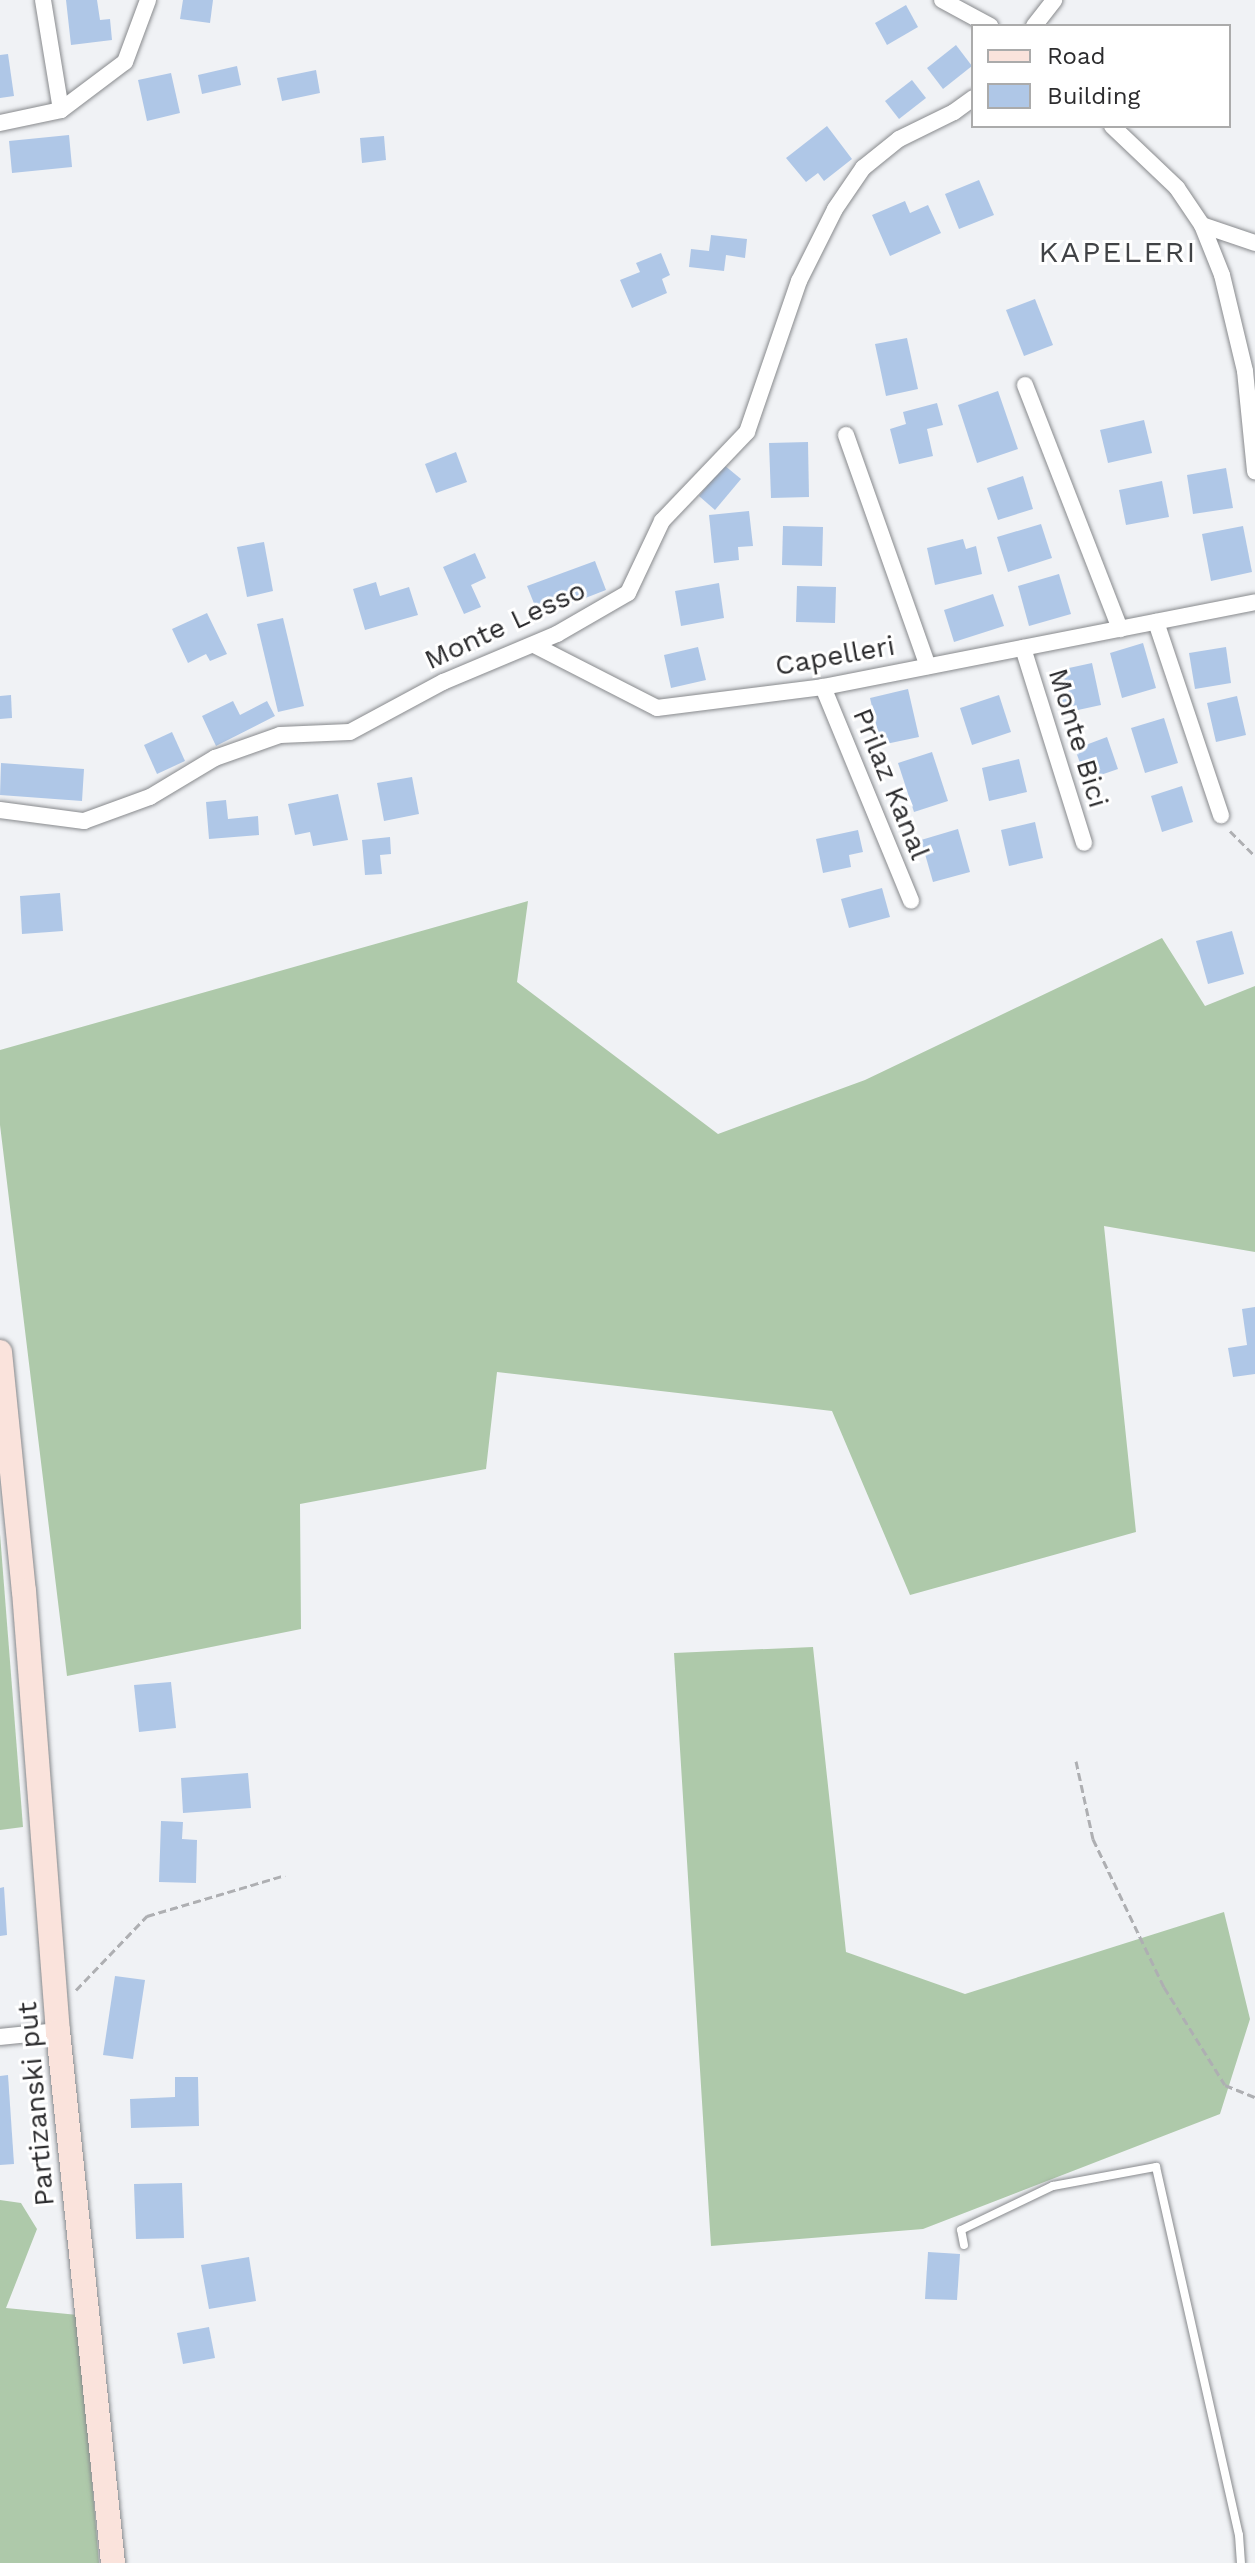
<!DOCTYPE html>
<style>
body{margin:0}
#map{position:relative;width:1255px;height:2563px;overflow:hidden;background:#f0f2f5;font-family:"Work Sans",sans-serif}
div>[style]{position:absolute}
.forest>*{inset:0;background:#aec9aa}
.building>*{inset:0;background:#afc7e7}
.path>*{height:3px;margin-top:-1.5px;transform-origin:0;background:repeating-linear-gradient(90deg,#aeafb2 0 8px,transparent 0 12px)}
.roads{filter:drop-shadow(0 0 2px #888a8d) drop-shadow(0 0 2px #888a8d)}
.lane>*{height:8px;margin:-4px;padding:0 4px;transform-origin:4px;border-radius:4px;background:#fff}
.street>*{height:16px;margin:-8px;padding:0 8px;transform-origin:8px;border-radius:8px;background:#fff}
.secondary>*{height:24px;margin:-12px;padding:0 12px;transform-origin:12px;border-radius:12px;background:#fae3dc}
span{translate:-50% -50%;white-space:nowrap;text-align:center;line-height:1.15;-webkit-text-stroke:6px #fff;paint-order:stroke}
.street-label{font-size:28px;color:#2c2c2e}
.neighbourhood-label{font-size:30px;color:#414346;letter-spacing:2px}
.legend{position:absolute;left:971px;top:24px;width:260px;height:104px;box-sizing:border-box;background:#fff;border:2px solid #ababab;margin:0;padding:10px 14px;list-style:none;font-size:24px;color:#2c2c2e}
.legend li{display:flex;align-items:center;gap:16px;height:40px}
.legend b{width:40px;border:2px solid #ababab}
</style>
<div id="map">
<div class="forest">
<i style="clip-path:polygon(528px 901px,517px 982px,718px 1134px,865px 1080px,1162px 938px,1205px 1006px,1255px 986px,1255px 1252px,1104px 1226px,1136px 1532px,910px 1595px,832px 1411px,497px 1372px,486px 1469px,300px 1504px,301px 1629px,67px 1676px,0 1125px,0 1050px)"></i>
<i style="clip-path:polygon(0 1534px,23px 1827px,0 1830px)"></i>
<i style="clip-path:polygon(813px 1647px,846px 1952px,965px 1994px,1224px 1912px,1250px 2019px,1220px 2114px,923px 2229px,711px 2246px,674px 1653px)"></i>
<i style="clip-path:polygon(0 2200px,21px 2203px,37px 2229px,6px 2308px,78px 2315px,99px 2563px,0 2563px)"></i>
</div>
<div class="building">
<i style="clip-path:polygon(66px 0,97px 0,100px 20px,110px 19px,112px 40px,71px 45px)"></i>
<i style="clip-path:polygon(183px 0,213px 0,210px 23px,180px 19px)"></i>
<i style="clip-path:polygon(906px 5px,918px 27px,887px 45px,875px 23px)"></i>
<i style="clip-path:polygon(956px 45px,972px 66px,943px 89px,927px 68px)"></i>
<i style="clip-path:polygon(8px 54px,14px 96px,0 98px,0 55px)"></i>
<i style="clip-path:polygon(237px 66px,241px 85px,202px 94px,198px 75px)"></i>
<i style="clip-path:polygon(316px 70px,320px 93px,282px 101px,277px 78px)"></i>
<i style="clip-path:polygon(171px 73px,180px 113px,147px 121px,138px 80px)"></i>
<i style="clip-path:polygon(912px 80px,926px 98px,899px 119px,885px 101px)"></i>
<i style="clip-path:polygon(827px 126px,852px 159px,824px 181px,818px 173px,806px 182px,786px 158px)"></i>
<i style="clip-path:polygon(69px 135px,72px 167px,12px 173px,9px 141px)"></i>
<i style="clip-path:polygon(384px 136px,386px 160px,362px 163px,360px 138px)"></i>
<i style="clip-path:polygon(979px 180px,994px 215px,959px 229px,945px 194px)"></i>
<i style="clip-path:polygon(905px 201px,910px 213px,928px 205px,941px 233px,890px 256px,872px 215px)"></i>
<i style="clip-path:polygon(711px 235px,747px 239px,745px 258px,726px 255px,724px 271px,689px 267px,691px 249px,709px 251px)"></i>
<i style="clip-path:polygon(661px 253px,670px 275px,662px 279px,667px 293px,632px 308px,620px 280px,640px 272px,636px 263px)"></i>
<i style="clip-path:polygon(1035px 299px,1053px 345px,1024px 356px,1006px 310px)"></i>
<i style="clip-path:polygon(907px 338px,918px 389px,886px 396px,875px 344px)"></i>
<i style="clip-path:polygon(998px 391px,1018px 449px,977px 463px,958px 405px)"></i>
<i style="clip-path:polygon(937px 403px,943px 425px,927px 429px,933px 456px,899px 464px,890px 429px,906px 424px,903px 412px)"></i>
<i style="clip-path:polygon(1144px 420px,1152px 453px,1108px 463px,1100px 430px)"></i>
<i style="clip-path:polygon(808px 442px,809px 497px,771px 498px,769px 443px)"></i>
<i style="clip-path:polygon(456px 452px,467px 482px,436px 493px,425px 464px)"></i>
<i style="clip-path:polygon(724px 465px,741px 479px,715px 510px,699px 496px)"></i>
<i style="clip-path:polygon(1226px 468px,1233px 508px,1193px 514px,1187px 475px)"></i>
<i style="clip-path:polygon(1023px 476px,1033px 509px,998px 520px,987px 488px)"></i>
<i style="clip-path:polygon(1162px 481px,1169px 517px,1126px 525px,1119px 490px)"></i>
<i style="clip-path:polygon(749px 511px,753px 546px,738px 547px,739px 560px,714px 563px,709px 515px)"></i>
<i style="clip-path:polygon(1041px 524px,1052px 558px,1008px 572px,997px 537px)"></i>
<i style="clip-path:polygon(783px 526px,823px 527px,822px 566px,782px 565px)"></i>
<i style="clip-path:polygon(1243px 526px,1252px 572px,1211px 581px,1202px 534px)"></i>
<i style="clip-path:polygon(963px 539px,966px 549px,976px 546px,982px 574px,935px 585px,927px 548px)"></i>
<i style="clip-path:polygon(264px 542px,273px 591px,247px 597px,237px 547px)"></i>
<i style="clip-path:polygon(475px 553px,486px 578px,471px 585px,481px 607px,464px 614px,443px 567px)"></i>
<i style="clip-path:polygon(595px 561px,606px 590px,539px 616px,527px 586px)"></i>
<i style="clip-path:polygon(1059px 574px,1071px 614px,1029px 626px,1018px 586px)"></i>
<i style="clip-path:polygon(376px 582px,380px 596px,409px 587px,418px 615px,365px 630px,353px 589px)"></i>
<i style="clip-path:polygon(719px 583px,724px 618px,681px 626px,675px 591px)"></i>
<i style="clip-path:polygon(797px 586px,836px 587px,835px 623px,796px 622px)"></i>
<i style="clip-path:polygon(993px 594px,1004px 626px,954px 642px,944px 610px)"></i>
<i style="clip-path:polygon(207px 613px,227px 654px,210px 661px,206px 654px,188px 663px,172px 629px)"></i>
<i style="clip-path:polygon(283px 618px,304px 706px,278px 712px,257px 624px)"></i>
<i style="clip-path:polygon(1143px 643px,1156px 688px,1122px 698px,1110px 653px)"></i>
<i style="clip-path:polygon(698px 647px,706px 680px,671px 688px,664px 655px)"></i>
<i style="clip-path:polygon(1226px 647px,1231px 683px,1195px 689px,1189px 653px)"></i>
<i style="clip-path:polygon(1092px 663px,1101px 705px,1064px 713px,1055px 671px)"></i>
<i style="clip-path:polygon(908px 689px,919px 737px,881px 745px,870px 698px)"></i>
<i style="clip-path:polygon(11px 695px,12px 718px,0 719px,0 696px)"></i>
<i style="clip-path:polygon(999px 695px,1011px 732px,972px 745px,960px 708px)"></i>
<i style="clip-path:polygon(1237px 696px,1246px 735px,1216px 742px,1207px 703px)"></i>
<i style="clip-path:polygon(233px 701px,240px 715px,267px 701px,275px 716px,216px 746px,202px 716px)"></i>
<i style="clip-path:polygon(1164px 718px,1178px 763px,1145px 773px,1131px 728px)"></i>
<i style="clip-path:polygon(172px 732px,185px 761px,157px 774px,144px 745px)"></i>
<i style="clip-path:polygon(1107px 737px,1118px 769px,1086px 780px,1075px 749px)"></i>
<i style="clip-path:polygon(932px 752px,948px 801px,914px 812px,898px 763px)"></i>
<i style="clip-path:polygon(1019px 759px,1027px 792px,989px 801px,982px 768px)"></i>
<i style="clip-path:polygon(1px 763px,84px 769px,82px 801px,0 795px)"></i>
<i style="clip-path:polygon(412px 777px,419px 814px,384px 821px,377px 783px)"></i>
<i style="clip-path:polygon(1182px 786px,1193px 822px,1162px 832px,1151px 796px)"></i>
<i style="clip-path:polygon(338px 794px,348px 840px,313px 846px,310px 832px,295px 835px,288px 804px)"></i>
<i style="clip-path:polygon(226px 800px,228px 819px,258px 816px,259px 835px,209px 839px,206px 802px)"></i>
<i style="clip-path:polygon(1035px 822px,1043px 858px,1009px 866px,1001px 830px)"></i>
<i style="clip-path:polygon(958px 829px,970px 872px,933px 882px,921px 840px)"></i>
<i style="clip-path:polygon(858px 830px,863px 852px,849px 855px,851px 867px,823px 873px,816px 839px)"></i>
<i style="clip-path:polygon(390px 837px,391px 854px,380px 855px,382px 874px,365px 875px,362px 840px)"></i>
<i style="clip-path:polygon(882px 888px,890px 917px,849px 928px,841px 899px)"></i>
<i style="clip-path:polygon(60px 893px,63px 931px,22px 934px,20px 896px)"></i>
<i style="clip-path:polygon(1232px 931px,1244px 974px,1208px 984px,1196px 941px)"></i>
<i style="clip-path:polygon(1255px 1307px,1255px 1374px,1233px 1377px,1228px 1348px,1247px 1345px,1242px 1309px)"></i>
<i style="clip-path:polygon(171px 1682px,176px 1728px,139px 1732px,134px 1685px)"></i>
<i style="clip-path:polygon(248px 1773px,251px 1808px,183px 1813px,181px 1778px)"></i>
<i style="clip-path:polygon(161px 1821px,183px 1822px,182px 1839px,197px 1840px,196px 1883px,159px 1882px)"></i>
<i style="clip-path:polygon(4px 1887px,7px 1935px,0 1936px,0 1888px)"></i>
<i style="clip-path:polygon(115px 1976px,145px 1980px,133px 2059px,103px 2055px)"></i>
<i style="clip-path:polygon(8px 2075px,14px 2164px,0 2165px,0 2076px)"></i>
<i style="clip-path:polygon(175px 2077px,198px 2077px,199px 2126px,131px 2128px,130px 2099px,175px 2097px)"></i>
<i style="clip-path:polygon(182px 2183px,184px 2238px,136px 2239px,134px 2184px)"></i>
<i style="clip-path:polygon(928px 2252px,960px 2254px,957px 2300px,925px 2299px)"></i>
<i style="clip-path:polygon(249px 2257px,256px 2301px,209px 2309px,201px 2265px)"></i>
<i style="clip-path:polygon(209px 2327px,215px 2358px,183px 2364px,177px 2333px)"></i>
</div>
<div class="path">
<i style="left:1230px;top:831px;width:35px;rotate:45deg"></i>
<i style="left:1076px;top:1761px;width:80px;rotate:77.7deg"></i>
<i style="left:1093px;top:1839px;width:164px;rotate:64.4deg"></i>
<i style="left:1164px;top:1987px;width:115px;rotate:58.1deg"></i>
<i style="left:1225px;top:2085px;width:32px;rotate:22deg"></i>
<i style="left:76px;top:1990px;width:103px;rotate:-46.2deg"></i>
<i style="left:147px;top:1916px;width:144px;rotate:-16.5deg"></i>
</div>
<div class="roads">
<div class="lane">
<i style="left:964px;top:2245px;width:15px;rotate:-101deg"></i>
<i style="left:961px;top:2230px;width:102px;rotate:-25.6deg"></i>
<i style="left:1053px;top:2186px;width:105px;rotate:-10.5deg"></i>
<i style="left:1156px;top:2167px;width:377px;rotate:77.3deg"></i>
<i style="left:1239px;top:2535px;width:28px;rotate:86deg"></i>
</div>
<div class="street">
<i style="left:942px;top:0;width:55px;rotate:28.4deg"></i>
<i style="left:1034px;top:26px;width:33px;rotate:-52deg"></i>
<i style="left:61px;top:110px;width:80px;rotate:-36.9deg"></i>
<i style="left:125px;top:62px;width:66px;rotate:-69.6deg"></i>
<i style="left:0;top:123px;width:62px;rotate:-12deg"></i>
<i style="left:61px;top:110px;width:111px;rotate:-99.3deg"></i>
<i style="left:1112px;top:126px;width:90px;rotate:43.6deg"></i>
<i style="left:1177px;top:188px;width:45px;rotate:56deg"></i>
<i style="left:1202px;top:225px;width:56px;rotate:18.8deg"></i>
<i style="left:1202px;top:225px;width:54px;rotate:68.2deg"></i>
<i style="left:1222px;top:275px;width:99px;rotate:76.5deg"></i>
<i style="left:1245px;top:371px;width:101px;rotate:84.3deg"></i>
<i style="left:1025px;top:385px;width:262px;rotate:68.7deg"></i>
<i style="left:846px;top:435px;width:245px;rotate:70.5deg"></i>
<i style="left:1156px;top:622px;width:204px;rotate:71.4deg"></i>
<i style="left:534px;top:645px;width:138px;rotate:27.1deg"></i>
<i style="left:657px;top:708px;width:167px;rotate:-7.2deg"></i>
<i style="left:823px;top:687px;width:440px;rotate:-11.1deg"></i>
<i style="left:1023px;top:648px;width:204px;rotate:72.6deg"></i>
<i style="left:823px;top:687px;width:231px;rotate:67.6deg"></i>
<i style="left:0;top:810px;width:85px;rotate:7.5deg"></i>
<i style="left:84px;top:821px;width:70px;rotate:-20deg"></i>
<i style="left:150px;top:797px;width:76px;rotate:-31deg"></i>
<i style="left:215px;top:758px;width:69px;rotate:-19.5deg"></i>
<i style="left:280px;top:735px;width:70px;rotate:-2.5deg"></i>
<i style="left:350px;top:732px;width:106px;rotate:-28.3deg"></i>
<i style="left:443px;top:682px;width:124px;rotate:-22.8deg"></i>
<i style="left:557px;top:634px;width:82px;rotate:-30deg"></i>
<i style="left:628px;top:593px;width:80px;rotate:-64.7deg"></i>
<i style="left:662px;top:521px;width:123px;rotate:-46.3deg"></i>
<i style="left:747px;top:432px;width:160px;rotate:-71deg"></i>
<i style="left:799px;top:281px;width:80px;rotate:-63.4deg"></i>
<i style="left:835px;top:209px;width:50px;rotate:-55.7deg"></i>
<i style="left:863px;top:168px;width:46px;rotate:-38.9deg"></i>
<i style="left:899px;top:139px;width:61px;rotate:-26.1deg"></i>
<i style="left:954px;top:112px;width:24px;rotate:-36deg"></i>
<i style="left:0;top:2037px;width:58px;rotate:-5.9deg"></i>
</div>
<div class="secondary">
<i style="left:0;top:1352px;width:240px;rotate:84.3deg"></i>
<i style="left:24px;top:1591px;width:441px;rotate:85.6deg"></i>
<i style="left:58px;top:2031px;width:535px;rotate:84.1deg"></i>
</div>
</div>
<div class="street-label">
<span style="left:505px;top:625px;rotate:-25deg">Monte Lesso</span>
<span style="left:835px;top:656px;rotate:-10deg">Capelleri</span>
<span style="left:1078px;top:738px;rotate:73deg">Monte Bici</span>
<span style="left:891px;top:784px;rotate:68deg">Prilaz Kanal</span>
<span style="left:36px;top:2104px;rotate:-95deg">Partizanski put</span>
</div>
<div class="neighbourhood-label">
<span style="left:1118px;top:252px">KAPELERI</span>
</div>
<ul class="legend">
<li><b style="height:10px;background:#fae3dc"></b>Road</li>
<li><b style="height:22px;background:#afc7e7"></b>Building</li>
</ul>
</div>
